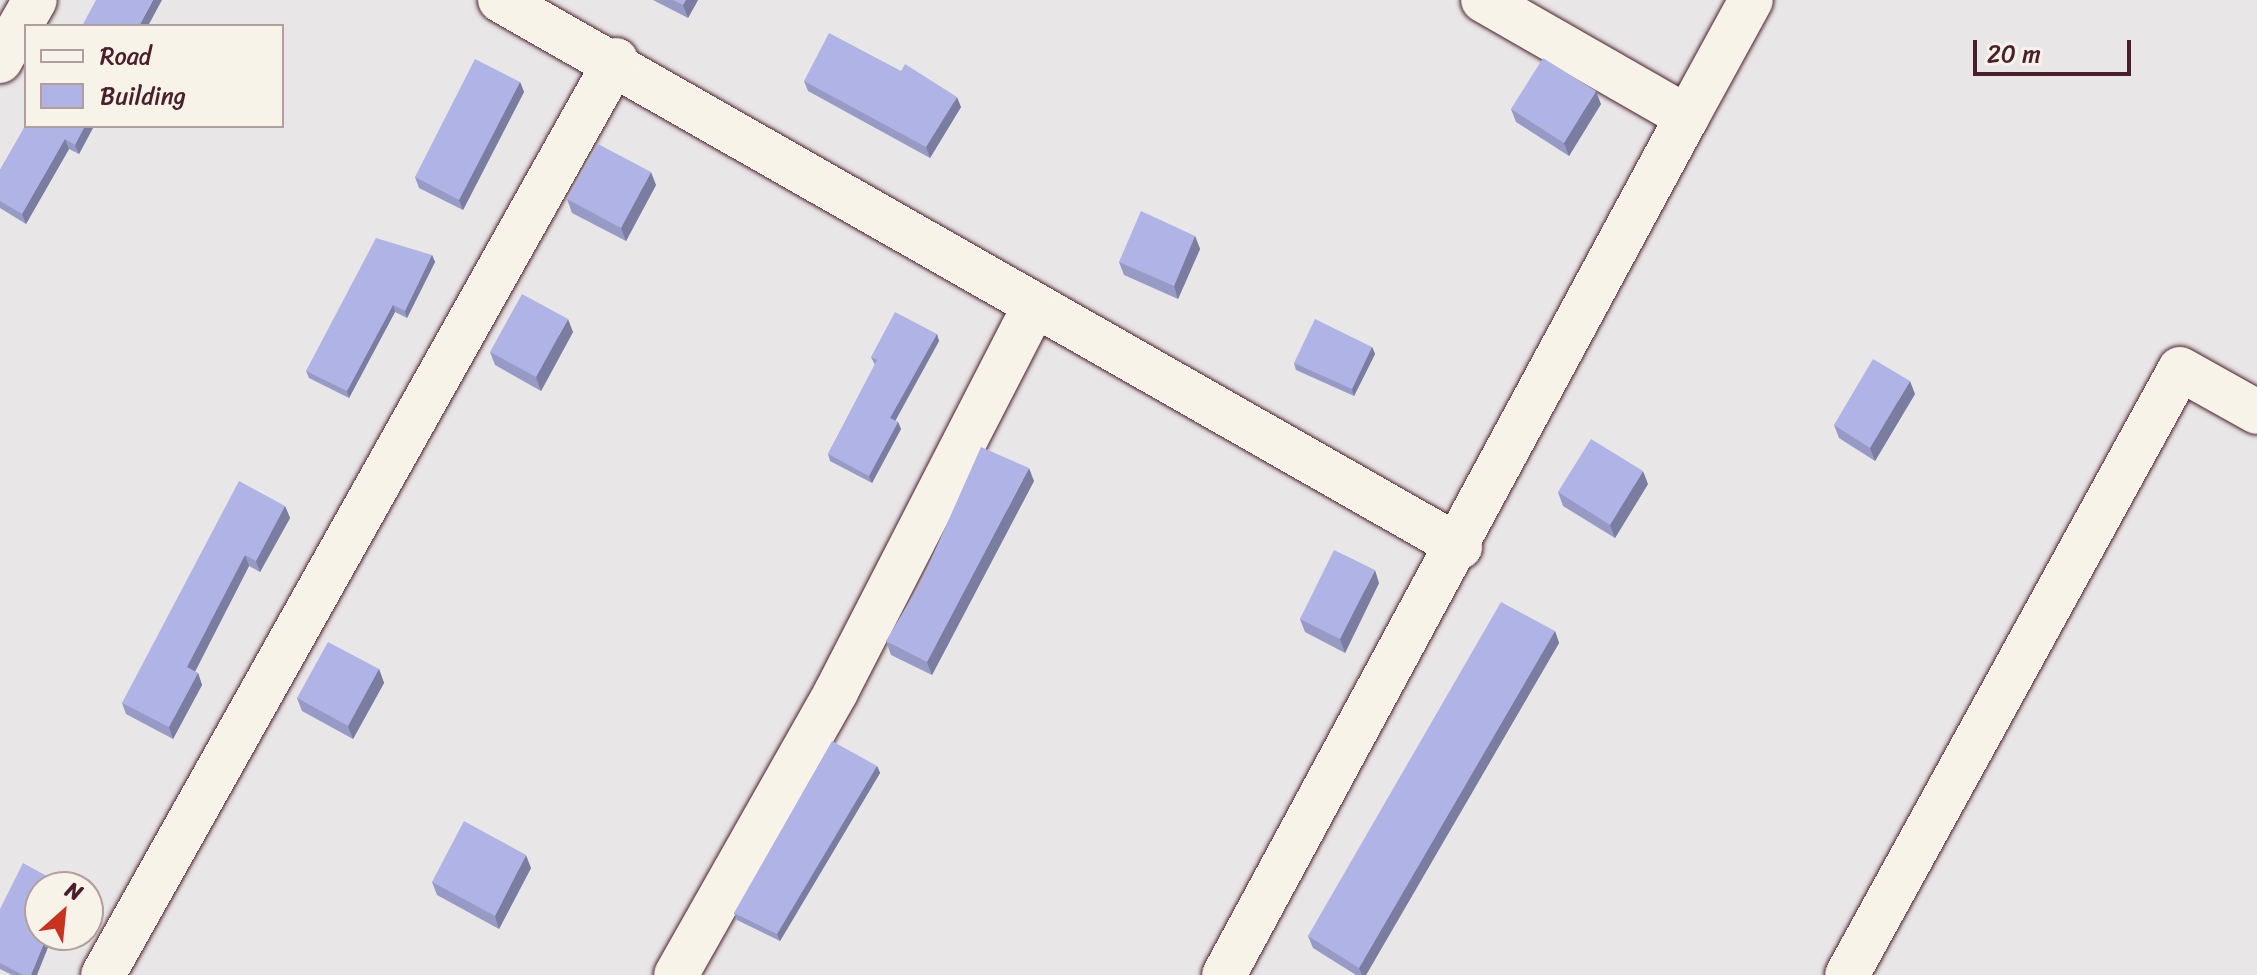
<!DOCTYPE html>
<style>
body{margin:0}
#map{position:relative;width:2257px;height:975px;overflow:hidden;background:#e9e6e7;font-family:Sriracha,sans-serif}
div>[style]{position:absolute}
.roads{filter:drop-shadow(0 0 2px #4a1f2b) drop-shadow(0 0 2px #4a1f2b)}
.street>*{height:44px;margin:-22px;padding:0 22px;transform-origin:22px;border-radius:22px;background:#f7f3e8}
.wall>*{inset:0;background:#969ac5}
.shaded-wall>*{inset:0;background:#7a7da0}
.building>*{inset:0;background:#afb3e5}
span{translate:-50% -50%;white-space:nowrap;text-align:center;line-height:1.15;-webkit-text-stroke:6px #f7f3e8;paint-order:stroke}
.legend{position:absolute;left:24px;top:24px;width:260px;height:104px;box-sizing:border-box;background:#f7f3e8;border:2px solid #b29e9c;margin:0;padding:10px 14px;list-style:none;font-size:24px;color:#4a1f2b}
.legend li{display:flex;align-items:center;gap:16px;height:40px}
.legend b{width:40px;border:2px solid #b29e9c}
.north{position:absolute;left:24px;top:871px;width:80px;height:80px;box-sizing:border-box;background:#f7f3e8;border:2px solid #b29e9c;border-radius:50%;rotate:27deg;font-size:22px;font-weight:700;line-height:32px;text-align:center;color:#4a1f2b}
.north::after{content:'';display:block;margin:auto;width:28px;height:36px;background:#c8321e;clip-path:polygon(50% 0,100% 100%,50% 72%,0 100%)}
.scale{position:absolute;left:1973px;top:40px;width:158px;height:36px;box-sizing:border-box;border:4px solid #4a1f2b;border-top:0;padding-left:10px;font-size:24px;line-height:28px;white-space:nowrap;color:#4a1f2b;-webkit-text-stroke:6px #f7f3e8;paint-order:stroke}
</style>
<div id="map">
<div class="roads">
<div class="street">
<i style="left:500px;top:0;width:1105px;rotate:29.67deg"></i>
<i style="left:0;top:61px;width:70px;rotate:-60.2deg"></i>
<i style="left:1687px;top:117px;width:133px;rotate:-61.3deg"></i>
<i style="left:103px;top:975px;width:1049px;rotate:-60.72deg"></i>
<i style="left:676px;top:975px;width:325px;rotate:-60.5deg"></i>
<i style="left:836px;top:692px;width:435px;rotate:-62.8deg"></i>
<i style="left:1224px;top:975px;width:975px;rotate:-61.65deg"></i>
<i style="left:1687px;top:117px;width:235px;rotate:-150.2deg"></i>
<i style="left:1847px;top:975px;width:691px;rotate:-61.21deg"></i>
<i style="left:2180px;top:369px;width:88px;rotate:29.2deg"></i>
</div>
</div>
<div class="wall">
<i style="clip-path:polygon(653px 0,698px 0,688px 18px)"></i>
<i style="clip-path:polygon(901px 71px,961px 107px,930px 158px,808px 91px,804px 81px)"></i>
<i style="clip-path:polygon(520px 82px,524px 92px,463px 210px,419px 188px,415px 177px)"></i>
<i style="clip-path:polygon(1601px 104px,1569px 156px,1516px 122px,1511px 109px)"></i>
<i style="clip-path:polygon(26px 126px,94px 126px,79px 154px,69px 149px,26px 224px,0 208px,0 170px)"></i>
<i style="clip-path:polygon(656px 185px,626px 241px,572px 213px,567px 199px)"></i>
<i style="clip-path:polygon(1195px 236px,1200px 249px,1178px 299px,1124px 275px,1119px 262px)"></i>
<i style="clip-path:polygon(432px 255px,435px 262px,407px 318px,395px 312px,349px 398px,309px 378px,306px 371px)"></i>
<i style="clip-path:polygon(573px 332px,541px 391px,495px 365px,490px 352px)"></i>
<i style="clip-path:polygon(937px 334px,939px 341px,895px 421px,898px 422px,901px 429px,872px 483px,830px 461px,828px 454px,875px 365px,871px 357px)"></i>
<i style="clip-path:polygon(1372px 347px,1375px 354px,1354px 396px,1296px 370px,1294px 363px)"></i>
<i style="clip-path:polygon(1915px 394px,1875px 461px,1839px 438px,1834px 425px)"></i>
<i style="clip-path:polygon(1034px 481px,932px 675px,891px 655px,886px 641px)"></i>
<i style="clip-path:polygon(1648px 484px,1615px 538px,1563px 506px,1558px 492px)"></i>
<i style="clip-path:polygon(285px 506px,290px 518px,260px 572px,249px 566px,195px 672px,198px 673px,202px 685px,173px 739px,126px 714px,122px 703px)"></i>
<i style="clip-path:polygon(1379px 583px,1345px 653px,1305px 632px,1300px 619px)"></i>
<i style="clip-path:polygon(1555px 631px,1559px 643px,1366px 975px,1356px 975px,1313px 948px,1308px 936px)"></i>
<i style="clip-path:polygon(379px 669px,384px 683px,353px 739px,302px 711px,297px 698px)"></i>
<i style="clip-path:polygon(877px 766px,880px 773px,780px 941px,737px 920px,734px 913px)"></i>
<i style="clip-path:polygon(531px 868px,499px 929px,437px 895px,432px 882px)"></i>
<i style="clip-path:polygon(0 909px,37px 975px,12px 975px,0 969px)"></i>
</div>
<div class="shaded-wall">
<i style="clip-path:polygon(153px 0,162px 0,148px 26px,139px 26px)"></i>
<i style="clip-path:polygon(686px 0,698px 0,688px 18px,683px 5px)"></i>
<i style="clip-path:polygon(520px 82px,524px 92px,463px 210px,459px 200px)"></i>
<i style="clip-path:polygon(1596px 91px,1601px 104px,1569px 156px,1564px 143px)"></i>
<i style="clip-path:polygon(957px 97px,961px 107px,930px 158px,926px 147px)"></i>
<i style="clip-path:polygon(85px 126px,94px 126px,79px 154px,75px 145px)"></i>
<i style="clip-path:polygon(65px 139px,69px 149px,26px 224px,22px 214px)"></i>
<i style="clip-path:polygon(651px 172px,656px 185px,626px 241px,621px 228px)"></i>
<i style="clip-path:polygon(1195px 236px,1200px 249px,1178px 299px,1174px 286px)"></i>
<i style="clip-path:polygon(432px 255px,435px 262px,407px 318px,405px 311px)"></i>
<i style="clip-path:polygon(393px 305px,395px 312px,349px 398px,347px 391px)"></i>
<i style="clip-path:polygon(568px 319px,573px 332px,541px 391px,536px 377px)"></i>
<i style="clip-path:polygon(937px 334px,939px 341px,893px 425px,890px 418px)"></i>
<i style="clip-path:polygon(1372px 347px,1375px 354px,1354px 396px,1352px 389px)"></i>
<i style="clip-path:polygon(1910px 381px,1915px 394px,1875px 461px,1870px 448px)"></i>
<i style="clip-path:polygon(898px 422px,901px 429px,872px 483px,869px 476px)"></i>
<i style="clip-path:polygon(1029px 468px,1034px 481px,932px 675px,927px 662px)"></i>
<i style="clip-path:polygon(1643px 471px,1648px 484px,1615px 538px,1610px 525px)"></i>
<i style="clip-path:polygon(285px 506px,290px 518px,260px 572px,256px 561px)"></i>
<i style="clip-path:polygon(245px 555px,249px 566px,191px 679px,187px 667px)"></i>
<i style="clip-path:polygon(1375px 570px,1379px 583px,1345px 653px,1340px 639px)"></i>
<i style="clip-path:polygon(1555px 631px,1559px 643px,1366px 975px,1362px 975px,1359px 968px)"></i>
<i style="clip-path:polygon(379px 669px,384px 683px,353px 739px,348px 726px)"></i>
<i style="clip-path:polygon(198px 673px,202px 685px,173px 739px,169px 727px)"></i>
<i style="clip-path:polygon(877px 766px,880px 773px,780px 941px,777px 934px)"></i>
<i style="clip-path:polygon(526px 855px,531px 868px,499px 929px,495px 916px)"></i>
<i style="clip-path:polygon(47px 935px,53px 935px,37px 975px,31px 975px)"></i>
</div>
<div class="building">
<i style="clip-path:polygon(96px 0,153px 0,139px 26px,82px 26px)"></i>
<i style="clip-path:polygon(673px 0,686px 0,683px 5px)"></i>
<i style="clip-path:polygon(829px 33px,901px 71px,905px 64px,957px 97px,926px 147px,804px 81px)"></i>
<i style="clip-path:polygon(1543px 58px,1596px 91px,1564px 143px,1511px 109px)"></i>
<i style="clip-path:polygon(475px 59px,520px 82px,459px 200px,415px 177px)"></i>
<i style="clip-path:polygon(26px 124px,26px 126px,85px 126px,75px 145px,65px 139px,22px 214px,0 201px,0 170px)"></i>
<i style="clip-path:polygon(598px 144px,651px 172px,621px 228px,567px 199px)"></i>
<i style="clip-path:polygon(1141px 211px,1195px 236px,1174px 286px,1119px 262px)"></i>
<i style="clip-path:polygon(376px 238px,432px 255px,405px 311px,393px 305px,347px 391px,306px 371px)"></i>
<i style="clip-path:polygon(522px 294px,568px 319px,536px 377px,490px 352px)"></i>
<i style="clip-path:polygon(895px 312px,937px 334px,890px 418px,898px 422px,869px 476px,828px 454px,877px 360px,871px 357px)"></i>
<i style="clip-path:polygon(1315px 319px,1372px 347px,1352px 389px,1294px 363px)"></i>
<i style="clip-path:polygon(1873px 359px,1910px 381px,1870px 448px,1834px 425px)"></i>
<i style="clip-path:polygon(1591px 439px,1643px 471px,1610px 525px,1558px 492px)"></i>
<i style="clip-path:polygon(981px 447px,1029px 468px,927px 662px,886px 641px,921px 582px)"></i>
<i style="clip-path:polygon(239px 481px,285px 506px,256px 561px,245px 555px,187px 667px,198px 673px,169px 727px,122px 703px)"></i>
<i style="clip-path:polygon(1334px 550px,1375px 570px,1340px 639px,1300px 619px)"></i>
<i style="clip-path:polygon(1501px 602px,1555px 631px,1359px 968px,1308px 936px)"></i>
<i style="clip-path:polygon(328px 642px,379px 669px,348px 726px,297px 698px)"></i>
<i style="clip-path:polygon(832px 741px,877px 766px,777px 934px,734px 913px)"></i>
<i style="clip-path:polygon(464px 821px,526px 855px,495px 916px,432px 882px)"></i>
<i style="clip-path:polygon(23px 863px,67px 887px,40px 887px,40px 935px,47px 935px,31px 975px,23px 975px,0 963px,0 909px)"></i>
</div>
<ul class="legend">
<li><b style="height:10px;background:#f7f3e8"></b>Road</li>
<li><b style="height:22px;background:#afb3e5"></b>Building</li>
</ul>
<div class="north">N</div>
<div class="scale">20 m</div>
</div>
